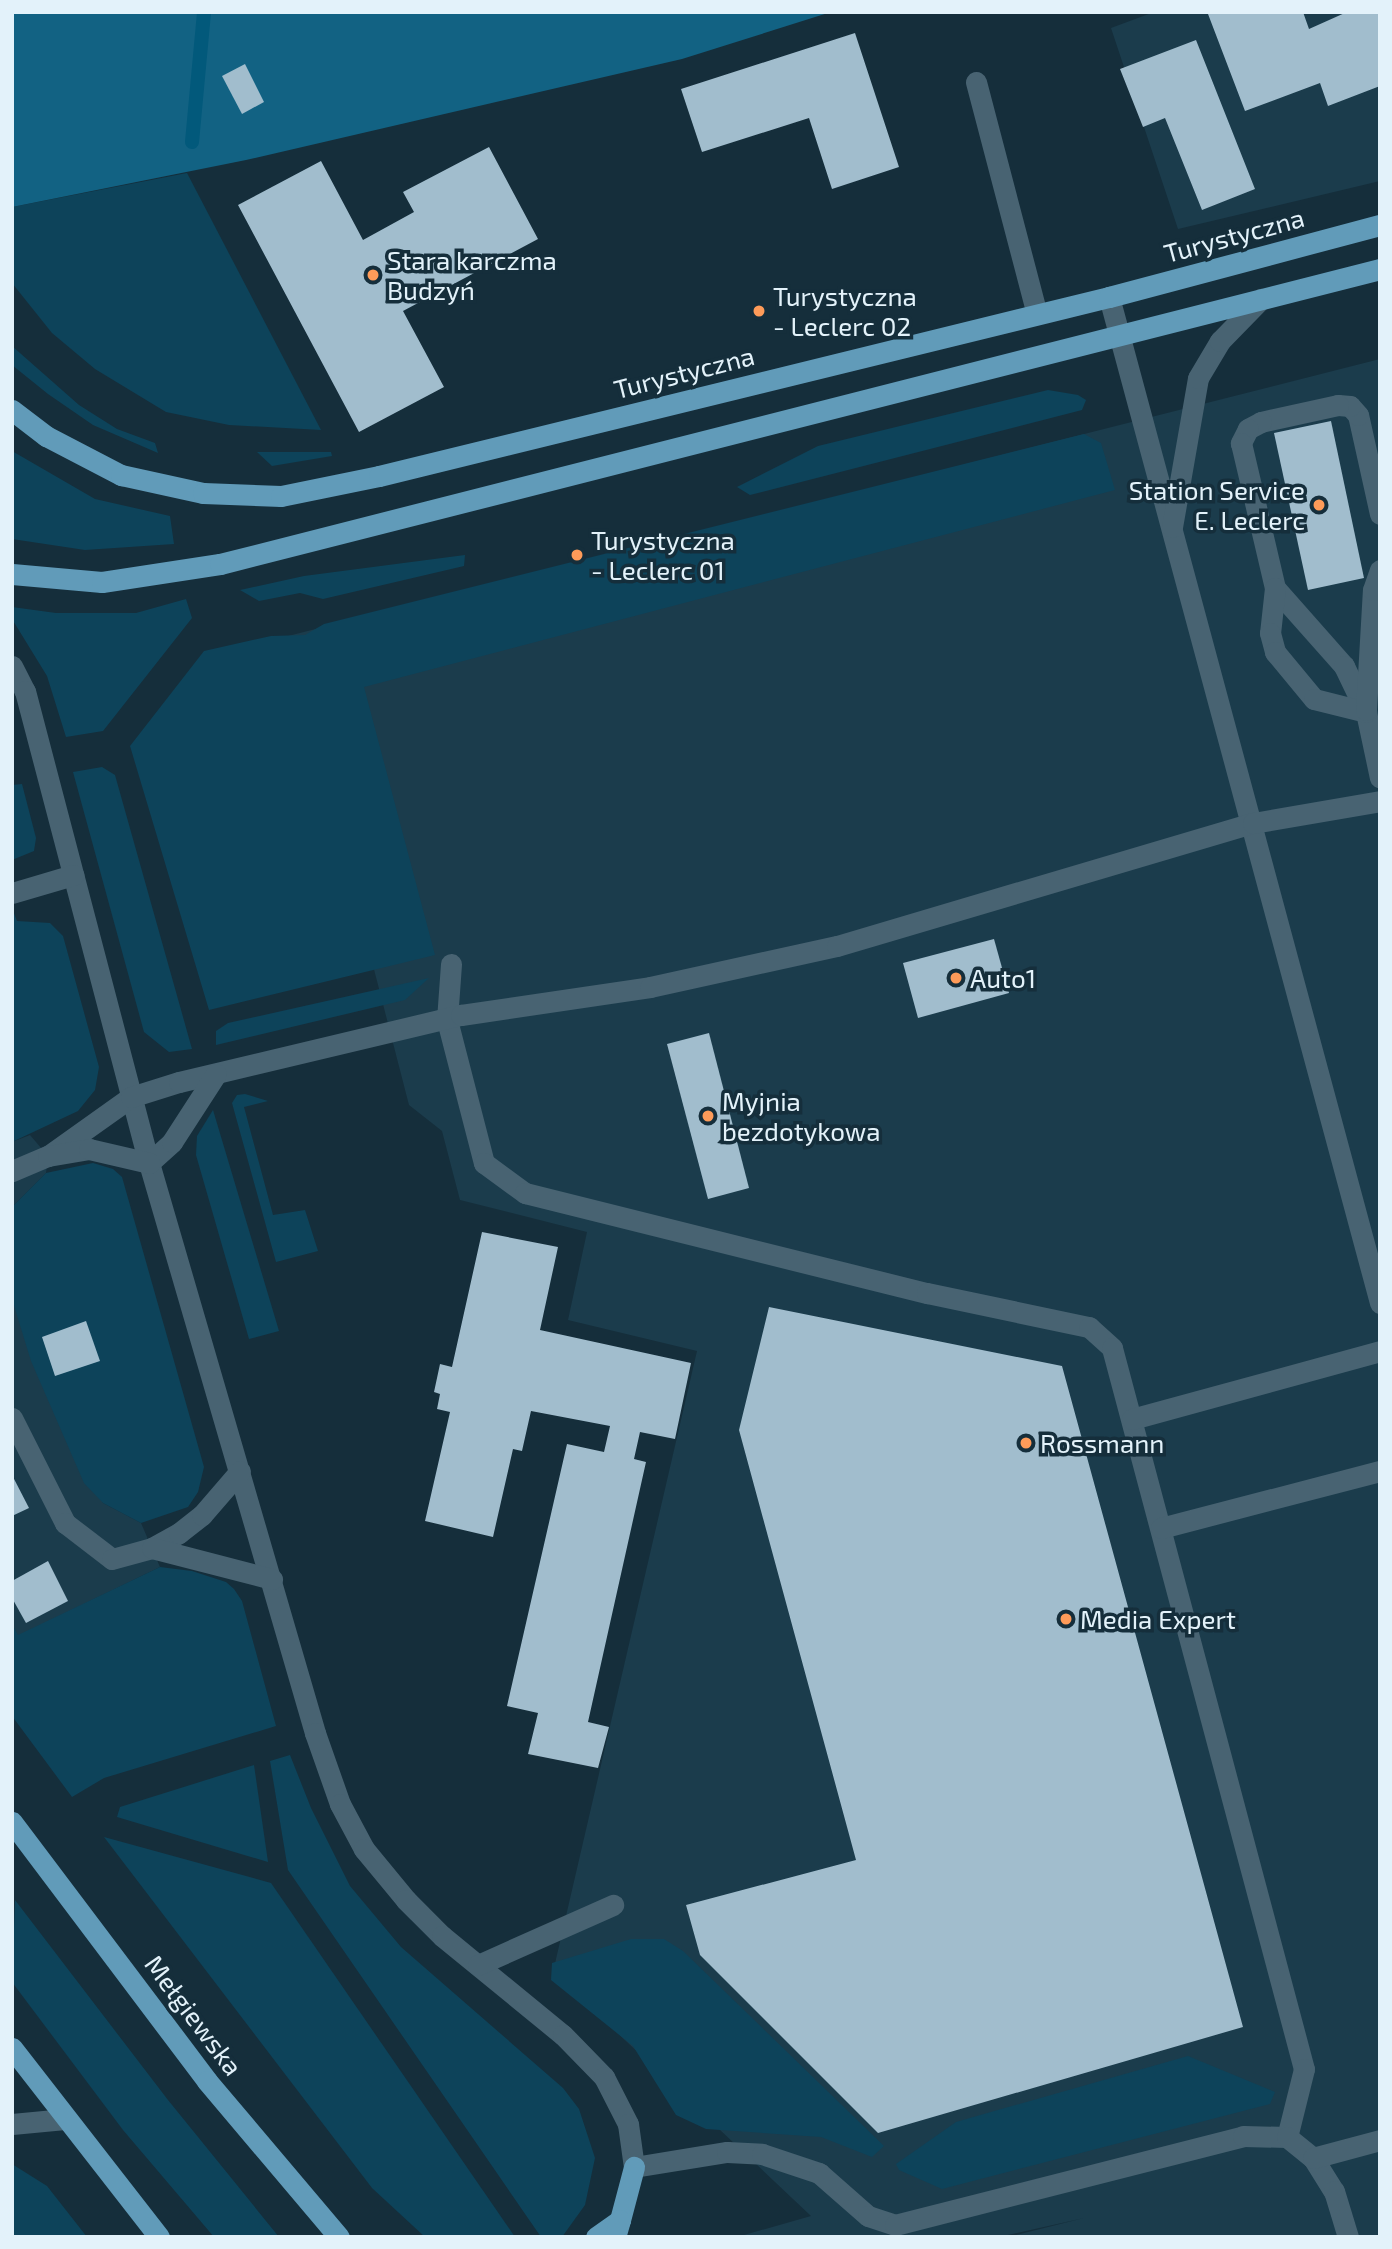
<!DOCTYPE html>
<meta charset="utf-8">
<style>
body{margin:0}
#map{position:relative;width:1392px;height:2249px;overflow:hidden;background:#152e3b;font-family:"Exo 2",sans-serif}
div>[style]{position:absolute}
.built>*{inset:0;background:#1b3c4c}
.green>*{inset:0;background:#0d435a}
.forest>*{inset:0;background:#126283}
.stream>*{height:14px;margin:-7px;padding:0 7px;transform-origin:7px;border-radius:7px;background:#02597b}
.building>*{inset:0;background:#a1bdcd}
.minor>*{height:21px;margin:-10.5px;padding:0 10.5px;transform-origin:10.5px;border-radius:10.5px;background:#486372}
.major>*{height:21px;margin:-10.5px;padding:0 10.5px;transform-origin:10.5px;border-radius:10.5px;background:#619bb9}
.dots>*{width:19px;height:19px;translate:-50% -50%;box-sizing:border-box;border:4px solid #152e3b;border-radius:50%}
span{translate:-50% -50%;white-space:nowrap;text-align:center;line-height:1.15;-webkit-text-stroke:7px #152e3b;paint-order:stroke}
.street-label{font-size:26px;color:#e3f2fa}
.poi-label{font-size:26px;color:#e3f2fa}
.left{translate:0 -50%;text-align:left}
.right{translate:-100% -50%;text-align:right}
.frame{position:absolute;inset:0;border:14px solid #e3f2fa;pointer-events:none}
</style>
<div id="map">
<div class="built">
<i style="clip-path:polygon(1154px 12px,1380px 12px,1380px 181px,1178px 229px,1111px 28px)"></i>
<i style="clip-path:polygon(1380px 359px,1380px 2237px,1008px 2237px,1084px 2218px,999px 2237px,737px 2237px,811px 2216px,553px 1972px,697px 1351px,568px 1320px,587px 1232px,460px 1200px,442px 1131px,409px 1105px,288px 636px)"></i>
<i style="clip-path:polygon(30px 1135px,48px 1156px,46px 1173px,12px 1207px,12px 1142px)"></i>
<i style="clip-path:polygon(12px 1299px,103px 1503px,141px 1523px,160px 1567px,18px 1636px,12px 1624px)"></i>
</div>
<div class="green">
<i style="clip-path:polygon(187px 173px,321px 430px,229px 425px,166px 412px,95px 369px,52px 333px,12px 283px,12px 207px)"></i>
<i style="clip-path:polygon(12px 346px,79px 405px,117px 429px,155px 443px,158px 453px,93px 425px,48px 394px,12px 365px)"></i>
<i style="clip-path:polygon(1048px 390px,1078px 395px,1086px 400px,1082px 410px,750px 495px,737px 487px,818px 446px)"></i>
<i style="clip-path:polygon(1084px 434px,1101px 443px,1115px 490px,364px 687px,435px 955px,209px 1010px,130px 746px,204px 651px,271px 636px,305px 635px,324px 624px)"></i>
<i style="clip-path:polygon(12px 451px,95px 499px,170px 516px,174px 544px,85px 550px,12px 539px)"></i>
<i style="clip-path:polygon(257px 452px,331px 452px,332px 456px,272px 466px)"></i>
<i style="clip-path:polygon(465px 555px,464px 566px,323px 599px,300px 593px,259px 601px,240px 590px,304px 576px)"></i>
<i style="clip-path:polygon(186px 599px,192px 618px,103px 731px,66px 737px,47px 676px,12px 619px,12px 607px,56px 613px,136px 613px)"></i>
<i style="clip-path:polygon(102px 767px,115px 775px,192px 1049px,169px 1052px,144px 1032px,73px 772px)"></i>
<i style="clip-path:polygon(22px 784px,36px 838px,34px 851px,12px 860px,12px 785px)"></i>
<i style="clip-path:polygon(12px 908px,17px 921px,50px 923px,63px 936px,99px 1067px,95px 1090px,78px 1111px,12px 1142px)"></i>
<i style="clip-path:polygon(429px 978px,405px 1000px,216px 1045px,216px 1031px,228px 1023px)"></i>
<i style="clip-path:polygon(245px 1094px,268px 1101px,244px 1107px,273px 1215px,305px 1210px,318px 1251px,276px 1262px,232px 1103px,237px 1095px)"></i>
<i style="clip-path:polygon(213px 1110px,279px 1331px,249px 1339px,196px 1155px,197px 1136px)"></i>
<i style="clip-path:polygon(93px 1163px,113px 1169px,122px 1177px,204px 1467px,198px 1492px,188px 1507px,141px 1523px,103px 1503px,84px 1483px,31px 1361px,12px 1299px,12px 1207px,46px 1173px)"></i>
<i style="clip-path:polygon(160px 1567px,192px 1571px,226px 1582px,234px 1589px,242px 1601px,276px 1726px,104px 1778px,72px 1797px,12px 1716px,12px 1624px,18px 1635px)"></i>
<i style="clip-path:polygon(290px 1755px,311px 1808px,350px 1886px,401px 1947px,563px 2088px,579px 2109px,595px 2158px,585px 2205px,562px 2237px,541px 2237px,288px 1870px,270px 1761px)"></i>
<i style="clip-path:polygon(254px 1765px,268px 1862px,117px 1817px,120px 1807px)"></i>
<i style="clip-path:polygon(104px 1837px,271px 1883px,515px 2237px,425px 2237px,372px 2188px)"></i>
<i style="clip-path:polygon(15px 1900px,168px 2100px,279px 2237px,214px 2237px,123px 2130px,12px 1982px)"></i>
<i style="clip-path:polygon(631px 1939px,664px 1939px,683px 1951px,884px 2146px,872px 2157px,821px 2137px,706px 2129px,676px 2115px,633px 2046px,551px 1980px,552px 1963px)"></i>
<i style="clip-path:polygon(1188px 2056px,1275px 2092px,1270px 2104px,942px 2189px,899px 2170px,896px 2164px,956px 2122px)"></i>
<i style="clip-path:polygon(12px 2164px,47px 2186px,87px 2237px,12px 2237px)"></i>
</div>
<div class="forest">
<i style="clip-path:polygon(12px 12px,831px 12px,682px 59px,246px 160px,12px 207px)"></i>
</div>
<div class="stream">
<i style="left:192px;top:142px;width:131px;rotate:-84.7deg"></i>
</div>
<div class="building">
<i style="clip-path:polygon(1303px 12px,1309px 29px,1347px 12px,1380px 12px,1380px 86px,1328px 106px,1320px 83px,1245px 111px,1208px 14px)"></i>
<i style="clip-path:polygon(855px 33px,899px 167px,832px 189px,809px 118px,702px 152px,681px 89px)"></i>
<i style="clip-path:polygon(1196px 40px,1255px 189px,1202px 210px,1165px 118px,1143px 127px,1120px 69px)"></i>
<i style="clip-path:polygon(245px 64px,264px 102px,242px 114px,222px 76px)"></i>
<i style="clip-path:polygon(489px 147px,538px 239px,403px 311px,444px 387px,359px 432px,238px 205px,321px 161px,363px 240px,414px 212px,403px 192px)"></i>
<i style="clip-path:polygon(1331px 421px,1364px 578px,1308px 590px,1274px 433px)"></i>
<i style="clip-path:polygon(994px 939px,1009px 993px,918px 1018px,903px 963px)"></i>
<i style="clip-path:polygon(709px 1033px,749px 1188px,708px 1199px,667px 1044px)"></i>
<i style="clip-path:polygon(482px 1232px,558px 1247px,540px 1330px,691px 1363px,675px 1439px,640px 1432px,634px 1459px,646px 1462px,588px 1722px,609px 1727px,598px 1768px,528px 1754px,538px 1713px,507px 1706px,567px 1444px,604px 1452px,610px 1426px,531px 1411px,522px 1451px,513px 1449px,493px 1537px,425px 1521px,450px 1412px,437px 1409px,440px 1394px,434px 1392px,440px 1364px,452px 1367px)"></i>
<i style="clip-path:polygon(769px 1307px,1062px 1366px,1243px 2027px,878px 2133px,700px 1955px,686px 1905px,856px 1860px,739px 1430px)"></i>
<i style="clip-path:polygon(86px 1321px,100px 1361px,55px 1376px,42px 1337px)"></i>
<i style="clip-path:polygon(12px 1475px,29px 1508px,12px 1516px)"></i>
<i style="clip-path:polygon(48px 1561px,68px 1601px,26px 1623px,12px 1598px,12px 1581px)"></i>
</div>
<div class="minor">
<i style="left:976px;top:82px;width:240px;rotate:75.3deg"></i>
<i style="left:1109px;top:297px;width:1042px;rotate:74.92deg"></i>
<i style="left:1380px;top:514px;width:101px;rotate:-102.5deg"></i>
<i style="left:1358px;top:415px;width:12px;rotate:-132deg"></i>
<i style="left:1350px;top:406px;width:12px;rotate:-175deg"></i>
<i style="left:1338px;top:405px;width:79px;rotate:167.6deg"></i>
<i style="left:1261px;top:422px;width:15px;rotate:152deg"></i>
<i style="left:1248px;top:429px;width:16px;rotate:117deg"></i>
<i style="left:1241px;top:443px;width:149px;rotate:76.8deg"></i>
<i style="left:1275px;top:588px;width:104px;rotate:48.5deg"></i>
<i style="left:1344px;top:666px;width:51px;rotate:64.4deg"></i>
<i style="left:1366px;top:712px;width:67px;rotate:78deg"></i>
<i style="left:1172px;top:527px;width:151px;rotate:-80.1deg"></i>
<i style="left:1198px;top:378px;width:43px;rotate:-59.3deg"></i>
<i style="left:1220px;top:341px;width:59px;rotate:-45.7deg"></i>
<i style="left:1275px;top:588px;width:45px;rotate:96.3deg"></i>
<i style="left:1270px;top:633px;width:20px;rotate:75deg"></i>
<i style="left:1275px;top:652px;width:61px;rotate:50.3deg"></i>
<i style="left:1314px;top:699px;width:54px;rotate:14deg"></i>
<i style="left:12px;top:666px;width:28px;rotate:63deg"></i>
<i style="left:25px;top:691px;width:488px;rotate:75.3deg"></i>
<i style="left:149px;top:1163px;width:594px;rotate:73.76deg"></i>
<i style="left:315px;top:1733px;width:75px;rotate:70.6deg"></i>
<i style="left:340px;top:1804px;width:51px;rotate:61.9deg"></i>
<i style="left:364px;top:1849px;width:66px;rotate:50.5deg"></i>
<i style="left:406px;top:1900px;width:51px;rotate:45deg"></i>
<i style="left:442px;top:1936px;width:156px;rotate:39.3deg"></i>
<i style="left:563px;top:2035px;width:59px;rotate:45.7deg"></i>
<i style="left:604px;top:2077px;width:53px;rotate:62.9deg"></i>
<i style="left:628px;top:2124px;width:43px;rotate:82.1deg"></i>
<i style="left:634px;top:2167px;width:94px;rotate:-9.2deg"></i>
<i style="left:727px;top:2152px;width:35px;rotate:3deg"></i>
<i style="left:762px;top:2154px;width:60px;rotate:18.4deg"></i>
<i style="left:819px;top:2173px;width:65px;rotate:41.3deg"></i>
<i style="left:868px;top:2216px;width:28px;rotate:18deg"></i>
<i style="left:895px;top:2225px;width:359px;rotate:-14.3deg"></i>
<i style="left:1243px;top:2136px;width:44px;rotate:1.3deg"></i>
<i style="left:1366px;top:710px;width:120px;rotate:-86.7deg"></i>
<i style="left:1373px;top:590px;width:21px;rotate:-71deg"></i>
<i style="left:12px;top:893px;width:64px;rotate:-16.4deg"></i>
<i style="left:451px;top:964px;width:56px;rotate:94.1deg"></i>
<i style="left:447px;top:1020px;width:148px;rotate:75.5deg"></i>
<i style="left:484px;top:1163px;width:51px;rotate:36.2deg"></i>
<i style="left:525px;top:1193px;width:414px;rotate:14deg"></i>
<i style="left:927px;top:1293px;width:166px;rotate:11.9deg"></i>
<i style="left:1089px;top:1327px;width:31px;rotate:42deg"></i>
<i style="left:1112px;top:1348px;width:746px;rotate:75.09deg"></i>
<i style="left:1304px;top:2069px;width:70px;rotate:104deg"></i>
<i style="left:1287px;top:2137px;width:33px;rotate:39deg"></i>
<i style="left:1313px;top:2158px;width:39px;rotate:58deg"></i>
<i style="left:1334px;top:2191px;width:48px;rotate:73.1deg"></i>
<i style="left:48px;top:1156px;width:102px;rotate:-35.4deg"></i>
<i style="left:131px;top:1097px;width:50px;rotate:-17.4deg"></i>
<i style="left:179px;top:1082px;width:290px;rotate:-13.4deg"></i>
<i style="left:461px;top:1015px;width:191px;rotate:-8.4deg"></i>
<i style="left:650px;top:987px;width:191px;rotate:-12.4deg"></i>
<i style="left:837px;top:946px;width:434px;rotate:-16.5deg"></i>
<i style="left:1253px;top:823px;width:129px;rotate:-9.8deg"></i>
<i style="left:149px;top:1163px;width:31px;rotate:-42deg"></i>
<i style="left:172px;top:1142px;width:81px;rotate:-57.1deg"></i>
<i style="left:12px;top:1171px;width:39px;rotate:-23deg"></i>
<i style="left:48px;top:1156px;width:42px;rotate:-9.7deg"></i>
<i style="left:89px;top:1149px;width:62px;rotate:13.1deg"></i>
<i style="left:12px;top:1418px;width:118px;rotate:63.2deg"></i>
<i style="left:65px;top:1523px;width:59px;rotate:37.5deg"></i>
<i style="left:112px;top:1559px;width:41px;rotate:-15.4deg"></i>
<i style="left:152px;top:1548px;width:31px;rotate:-29deg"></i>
<i style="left:179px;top:1533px;width:29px;rotate:-38deg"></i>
<i style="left:202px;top:1515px;width:58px;rotate:-49.2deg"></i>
<i style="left:1132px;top:1419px;width:257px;rotate:-15.3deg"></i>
<i style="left:1161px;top:1528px;width:226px;rotate:-14.6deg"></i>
<i style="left:152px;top:1548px;width:124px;rotate:14.5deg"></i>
<i style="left:478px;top:1965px;width:148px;rotate:-24deg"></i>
<i style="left:12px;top:2124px;width:53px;rotate:-5.4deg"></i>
<i style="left:1313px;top:2158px;width:69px;rotate:-15deg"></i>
</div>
<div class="major">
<i style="left:12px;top:410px;width:43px;rotate:37.4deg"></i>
<i style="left:46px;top:436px;width:85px;rotate:27.5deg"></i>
<i style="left:121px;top:475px;width:84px;rotate:12.4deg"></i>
<i style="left:203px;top:493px;width:78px;rotate:2.2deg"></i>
<i style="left:281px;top:496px;width:100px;rotate:-11.5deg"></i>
<i style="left:379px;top:476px;width:752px;rotate:-13.78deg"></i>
<i style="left:1109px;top:297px;width:280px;rotate:-14.9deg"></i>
<i style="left:12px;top:574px;width:90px;rotate:5.1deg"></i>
<i style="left:102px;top:582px;width:119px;rotate:-8.7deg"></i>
<i style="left:220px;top:564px;width:1197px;rotate:-14.27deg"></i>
<i style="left:12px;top:1822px;width:324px;rotate:53deg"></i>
<i style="left:207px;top:2081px;width:204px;rotate:49.8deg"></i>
<i style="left:12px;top:2048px;width:239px;rotate:52.1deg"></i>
<i style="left:620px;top:2220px;width:55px;rotate:-75.2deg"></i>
<i style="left:596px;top:2237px;width:29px;rotate:-35deg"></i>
<i style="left:620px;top:2220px;width:18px;rotate:106deg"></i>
</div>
<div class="dots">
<i style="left:373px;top:275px;background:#fe9b59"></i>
<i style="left:759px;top:311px;background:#fe9b59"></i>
<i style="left:1319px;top:505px;background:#fe9b59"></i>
<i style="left:577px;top:555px;background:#fe9b59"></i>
<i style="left:956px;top:978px;background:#fe9b59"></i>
<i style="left:708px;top:1116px;background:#fe9b59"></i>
<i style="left:1026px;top:1443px;background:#fe9b59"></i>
<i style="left:1066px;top:1619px;background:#fe9b59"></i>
</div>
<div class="street-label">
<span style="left:1234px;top:235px;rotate:-15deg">Turystyczna</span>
<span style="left:684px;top:372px;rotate:-14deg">Turystyczna</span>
<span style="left:194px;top:2015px;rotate:53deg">Mełgiewska</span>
</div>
<div class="poi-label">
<span class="left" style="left:387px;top:275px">Stara karczma<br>Budzyń</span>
<span class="left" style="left:773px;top:311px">Turystyczna<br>- Leclerc 02</span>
<span class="right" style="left:1305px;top:505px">Station Service<br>E. Leclerc</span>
<span class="left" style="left:591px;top:555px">Turystyczna<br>- Leclerc 01</span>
<span class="left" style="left:970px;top:978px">Auto1</span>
<span class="left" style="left:722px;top:1116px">Myjnia<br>bezdotykowa</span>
<span class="left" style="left:1040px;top:1443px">Rossmann</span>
<span class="left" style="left:1080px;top:1619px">Media Expert</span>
</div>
<div class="frame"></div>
</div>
